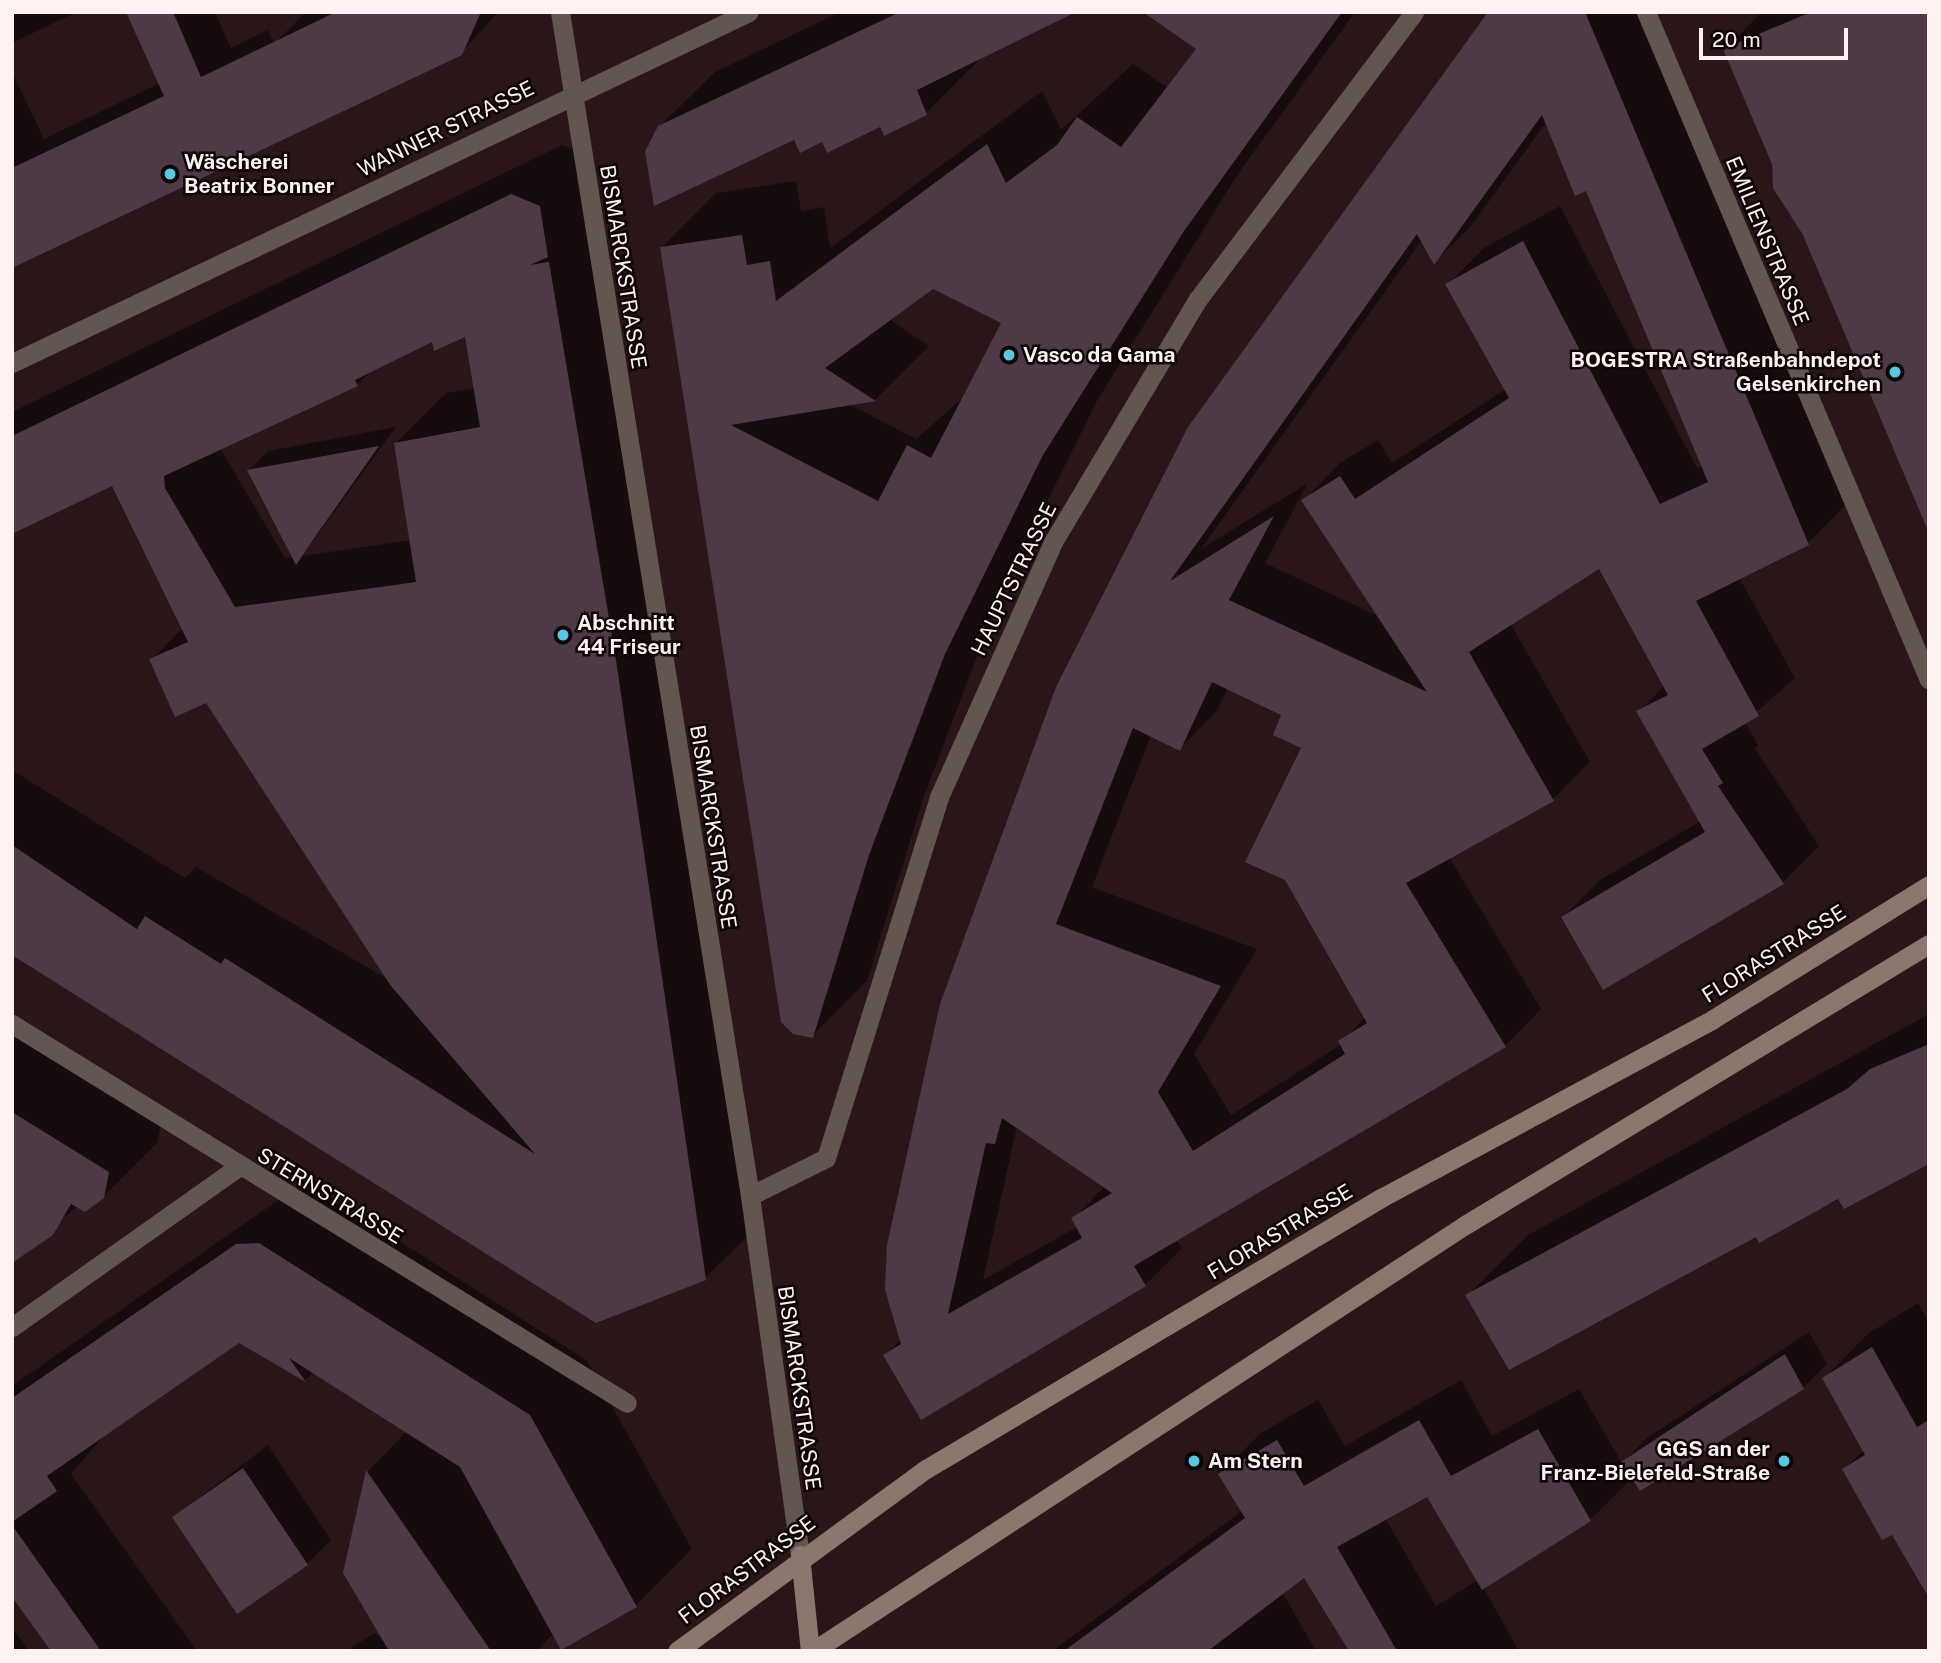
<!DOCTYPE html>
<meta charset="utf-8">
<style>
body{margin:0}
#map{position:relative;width:1941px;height:1663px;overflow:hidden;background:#2a1619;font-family:"Public Sans",sans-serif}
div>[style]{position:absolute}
.shadow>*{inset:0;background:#0007}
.building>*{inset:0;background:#4e3a47}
.minor>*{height:19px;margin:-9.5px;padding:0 9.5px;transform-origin:9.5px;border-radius:9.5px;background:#635651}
.tertiary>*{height:19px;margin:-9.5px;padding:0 9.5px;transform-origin:9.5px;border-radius:9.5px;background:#635651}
.secondary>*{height:19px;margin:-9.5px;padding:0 9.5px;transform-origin:9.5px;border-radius:9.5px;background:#8c776f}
.dots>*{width:19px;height:19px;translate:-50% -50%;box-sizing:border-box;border:4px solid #0d0506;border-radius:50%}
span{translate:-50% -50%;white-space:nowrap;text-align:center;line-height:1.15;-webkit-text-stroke:5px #0d0506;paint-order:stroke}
.street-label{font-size:21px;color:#fef1f2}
.poi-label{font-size:21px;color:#fef1f2;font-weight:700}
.left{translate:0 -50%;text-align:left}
.right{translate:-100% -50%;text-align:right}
.frame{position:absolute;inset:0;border:14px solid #fef1f2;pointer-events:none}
.scale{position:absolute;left:1699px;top:28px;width:149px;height:32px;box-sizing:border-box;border:4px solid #fef1f2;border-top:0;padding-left:9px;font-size:21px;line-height:24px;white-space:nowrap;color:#fef1f2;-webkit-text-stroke:5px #0d0506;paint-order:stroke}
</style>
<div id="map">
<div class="shadow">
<i style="clip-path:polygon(12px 12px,77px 12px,12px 43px)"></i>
<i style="clip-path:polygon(128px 12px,215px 12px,231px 48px,268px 30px,274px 44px,306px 12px,498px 12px,461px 53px,12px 266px,12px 72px,44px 139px,160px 83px)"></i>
<i style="clip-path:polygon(840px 12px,1076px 12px,981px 58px,926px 113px,885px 133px,881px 124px,823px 140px,659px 127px,715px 72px)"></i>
<i style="clip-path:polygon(evenodd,1164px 12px,1355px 12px,1238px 174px,1098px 399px,999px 598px,923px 799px,867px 981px,812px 1036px,662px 247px,716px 193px,796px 181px,801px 211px,824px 207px,830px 248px,1042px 91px,1061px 130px,1133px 64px,1168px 88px,1198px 49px,1164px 12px,933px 287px,1004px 323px,967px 394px,916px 439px,849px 404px,875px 400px,929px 346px,889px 319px,933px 287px)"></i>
<i style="clip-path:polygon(evenodd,1490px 12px,1637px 12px,1845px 506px,1808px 543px,1740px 579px,1795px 678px,1745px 722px,1758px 745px,1755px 749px,1819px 846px,1783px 882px,1563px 917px,1600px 880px,1701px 821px,1639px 712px,1665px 685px,1600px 566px,1510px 623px,1590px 762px,1553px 799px,1449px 857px,1541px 1009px,1505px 1046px,1176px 1239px,1182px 1248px,1145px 1285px,885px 1355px,902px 1339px,1058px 688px,1490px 12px,1547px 121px,1587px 189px,1703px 466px,1697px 468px,1560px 206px,1484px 248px,1447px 285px,1506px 389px,1392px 463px,1378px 440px,1340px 463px,1304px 500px,1380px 617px,1265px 563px,1308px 483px,1201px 549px,1422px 240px,1435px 262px,1471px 226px,1547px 121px,1490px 12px,1228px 688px,1283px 714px,1304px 747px,1365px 1016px,1342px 1044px,1231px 1115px,1194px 1054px,1257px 949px,1092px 887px,1151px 735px,1179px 749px,1216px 712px,1228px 688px,1490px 12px,1017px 1126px,1105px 1186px,1073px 1219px,1077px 1227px,983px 1280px,1017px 1126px)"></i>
<i style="clip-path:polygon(1762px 12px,1929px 12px,1805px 234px,1725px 49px)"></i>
<i style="clip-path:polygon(evenodd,562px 145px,589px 156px,756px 1228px,705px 1278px,12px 953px,12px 770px,185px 878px,196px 867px,391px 981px,206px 701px,151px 660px,183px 628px,113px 484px,12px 532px,12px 412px,562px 145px,466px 334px,475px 388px,446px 393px,396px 443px,411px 540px,302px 556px,396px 427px,268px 451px,249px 470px,294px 557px,285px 558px,220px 448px,357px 385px,373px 369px,433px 339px,466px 334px)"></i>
<i style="clip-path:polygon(1929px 1014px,1929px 1162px,1756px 1235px,1468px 1295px,1528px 1235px)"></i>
<i style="clip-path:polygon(12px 1025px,162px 1118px,157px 1143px,103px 1197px,78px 1206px,12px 1261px)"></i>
<i style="clip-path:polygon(316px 1188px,586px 1360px,692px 1549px,636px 1605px,562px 1648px,554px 1633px,537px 1651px,346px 1651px,374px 1633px,385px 1640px,345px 1572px,368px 1471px,407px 1431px,314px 1372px,305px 1380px,239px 1341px,109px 1430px,71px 1474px,197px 1651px,53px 1651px,12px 1594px,12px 1386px,294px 1189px)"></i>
<i style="clip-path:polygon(1918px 1303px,1929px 1322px,1929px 1570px,1844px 1469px,1864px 1450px,1824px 1378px,1869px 1333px)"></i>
<i style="clip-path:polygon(evenodd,1809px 1332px,1827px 1364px,1803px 1388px,1633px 1477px,1590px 1520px,1483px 1587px,1519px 1651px,1351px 1651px,1305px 1575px,1282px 1592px,1316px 1651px,1052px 1651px,1242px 1511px,1220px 1474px,1261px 1433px,1318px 1400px,1345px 1446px,1461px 1380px,1492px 1436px,1579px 1389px,1622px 1463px,1647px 1438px,1809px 1332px,1428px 1495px,1478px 1580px,1436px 1606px,1385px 1518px,1428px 1495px)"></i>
<i style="clip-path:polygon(268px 1445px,331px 1540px,307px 1564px,174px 1517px)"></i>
<i style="clip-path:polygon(12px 1627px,29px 1651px,12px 1651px)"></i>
</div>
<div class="building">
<i style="clip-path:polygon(126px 12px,173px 12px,201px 77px,336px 12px,481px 12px,462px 55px,12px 268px,12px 168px,164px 96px)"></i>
<i style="clip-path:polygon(900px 12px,1076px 12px,917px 90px,927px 115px,884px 136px,880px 127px,827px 153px,822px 142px,800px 153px,794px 140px,654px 206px,645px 152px,658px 126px)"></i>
<i style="clip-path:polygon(evenodd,1143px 12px,1342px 12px,1184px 231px,1043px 455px,945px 654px,869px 855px,813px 1038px,793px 1034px,781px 1022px,660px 247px,742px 235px,747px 265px,770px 261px,776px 301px,987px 144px,1006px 183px,1057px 145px,1077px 117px,1121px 147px,1196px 49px,1143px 12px,933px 289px,1001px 323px,931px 458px,907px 445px,878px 501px,731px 425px,876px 401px,825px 368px,933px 289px)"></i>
<i style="clip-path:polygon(evenodd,1488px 12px,1585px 12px,1809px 545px,1696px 601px,1759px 716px,1702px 749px,1723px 783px,1718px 786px,1784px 884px,1603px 990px,1561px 917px,1705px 832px,1636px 711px,1668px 695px,1599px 569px,1469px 652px,1554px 801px,1406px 883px,1506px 1047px,1134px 1266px,1146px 1286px,921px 1420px,883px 1355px,901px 1344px,885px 1290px,887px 1245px,940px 1004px,1056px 687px,1188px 427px,1488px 12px,1542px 115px,1575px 196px,1586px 191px,1708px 482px,1660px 504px,1523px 241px,1445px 284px,1509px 398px,1355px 499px,1340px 476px,1301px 500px,1427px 692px,1229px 600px,1274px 516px,1170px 581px,1417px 234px,1434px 265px,1542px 115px,1488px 12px,1212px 682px,1281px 715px,1273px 735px,1301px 748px,1245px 862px,1285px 880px,1367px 1023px,1338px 1041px,1345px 1054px,1193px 1151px,1158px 1092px,1221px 986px,1056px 924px,1133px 728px,1180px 751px,1212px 682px,1488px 12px,1002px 1118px,1112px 1193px,1071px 1218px,1082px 1238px,948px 1314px,986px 1143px,995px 1144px,1002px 1118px)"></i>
<i style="clip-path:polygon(1811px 12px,1929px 12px,1929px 533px,1803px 235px,1773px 188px,1772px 164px,1723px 49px)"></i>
<i style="clip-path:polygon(evenodd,511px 194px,540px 206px,548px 257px,530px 265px,549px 262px,616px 660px,706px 1280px,596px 1323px,12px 955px,12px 845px,137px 929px,145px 916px,221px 964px,225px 958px,535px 1154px,391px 986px,206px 703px,175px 717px,149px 659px,188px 642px,112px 486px,12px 534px,12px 436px,511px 194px,465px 337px,480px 427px,394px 443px,416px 582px,235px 607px,165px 488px,164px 476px,358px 386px,355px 380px,432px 342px,434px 351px,465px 337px)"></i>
<i style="clip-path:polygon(379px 446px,315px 537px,296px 565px,247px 470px)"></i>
<i style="clip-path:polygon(1929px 1044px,1929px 1164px,1844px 1209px,1838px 1199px,1759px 1243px,1756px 1237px,1509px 1370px,1465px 1295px,1847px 1089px,1870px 1069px)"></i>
<i style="clip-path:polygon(12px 1112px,109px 1172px,104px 1198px,85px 1212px,71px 1204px,53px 1235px,12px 1263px)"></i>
<i style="clip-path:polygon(259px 1243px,530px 1415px,637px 1607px,561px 1650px,460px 1467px,289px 1358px,306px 1382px,239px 1343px,47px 1476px,57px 1491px,12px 1522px,12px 1398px,236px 1244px)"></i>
<i style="clip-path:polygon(1872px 1347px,1917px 1427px,1929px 1420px,1929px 1598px,1892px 1535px,1882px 1540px,1842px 1469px,1865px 1455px,1822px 1378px)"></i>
<i style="clip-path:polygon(1785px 1354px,1804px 1389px,1640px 1491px,1621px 1462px)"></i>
<i style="clip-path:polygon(1419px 1420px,1451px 1476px,1538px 1429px,1591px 1521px,1482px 1590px,1427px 1497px,1337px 1547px,1397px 1651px,1349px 1651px,1304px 1578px,1208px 1651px,1064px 1651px,1245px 1518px,1218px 1474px,1277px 1440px,1304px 1486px)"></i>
<i style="clip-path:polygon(243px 1468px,308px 1565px,237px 1614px,172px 1517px)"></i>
<i style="clip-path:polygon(366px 1470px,407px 1529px,491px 1651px,389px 1651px,343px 1573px)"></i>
<i style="clip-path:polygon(12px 1525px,101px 1651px,51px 1651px,12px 1597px)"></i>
</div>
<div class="minor">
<i style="left:1646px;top:12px;width:725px;rotate:67.04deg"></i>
<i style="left:12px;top:363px;width:816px;rotate:-25.47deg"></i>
<i style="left:12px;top:1024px;width:722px;rotate:31.64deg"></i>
<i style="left:750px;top:1196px;width:85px;rotate:-26.6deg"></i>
<i style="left:826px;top:1158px;width:378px;rotate:-72.6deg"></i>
<i style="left:939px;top:797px;width:279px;rotate:-65.9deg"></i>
<i style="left:1053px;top:542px;width:283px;rotate:-59.2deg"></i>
<i style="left:1198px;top:299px;width:359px;rotate:-53deg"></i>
<i style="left:12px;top:1327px;width:277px;rotate:-35.3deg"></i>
</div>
<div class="tertiary">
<i style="left:560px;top:12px;width:1199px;rotate:80.88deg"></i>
<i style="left:750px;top:1196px;width:362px;rotate:82.1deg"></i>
</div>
<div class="secondary">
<i style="left:800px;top:1555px;width:97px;rotate:84.1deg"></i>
<i style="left:677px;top:1651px;width:308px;rotate:-36.2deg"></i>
<i style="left:926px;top:1469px;width:530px;rotate:-30.78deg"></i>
<i style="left:1381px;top:1198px;width:377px;rotate:-28.3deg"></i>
<i style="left:1713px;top:1019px;width:254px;rotate:-31.8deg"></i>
<i style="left:813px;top:1651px;width:779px;rotate:-33.16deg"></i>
<i style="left:1465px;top:1225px;width:542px;rotate:-31.2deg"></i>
</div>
<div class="dots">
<i style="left:170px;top:174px;background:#56c9e1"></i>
<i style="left:1009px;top:355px;background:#56c9e1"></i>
<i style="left:1895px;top:372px;background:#56c9e1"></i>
<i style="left:563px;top:635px;background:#56c9e1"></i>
<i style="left:1194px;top:1461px;background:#56c9e1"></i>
<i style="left:1784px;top:1461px;background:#56c9e1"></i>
</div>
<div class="street-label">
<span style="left:446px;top:129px;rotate:-26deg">WANNER STRASSE</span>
<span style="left:1767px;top:241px;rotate:67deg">EMILIENSTRASSE</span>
<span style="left:623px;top:267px;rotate:81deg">BISMARCKSTRASSE</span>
<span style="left:1014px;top:579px;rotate:-64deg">HAUPTSTRASSE</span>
<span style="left:713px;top:827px;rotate:81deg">BISMARCKSTRASSE</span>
<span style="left:1774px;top:954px;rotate:-32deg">FLORASTRASSE</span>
<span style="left:330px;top:1196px;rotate:31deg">STERNSTRASSE</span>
<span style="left:1280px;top:1232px;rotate:-31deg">FLORASTRASSE</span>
<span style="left:799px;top:1388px;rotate:82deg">BISMARCKSTRASSE</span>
<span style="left:747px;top:1570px;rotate:-37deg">FLORASTRASSE</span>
</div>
<div class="poi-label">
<span class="left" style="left:184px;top:174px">Wäscherei<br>Beatrix Bonner</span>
<span class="left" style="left:1023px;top:355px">Vasco da Gama</span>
<span class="right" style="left:1881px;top:372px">BOGESTRA Straßenbahndepot<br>Gelsenkirchen</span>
<span class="left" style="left:577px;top:635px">Abschnitt<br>44 Friseur</span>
<span class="right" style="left:1770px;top:1461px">GGS an der<br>Franz-Bielefeld-Straße</span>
<span class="left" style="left:1208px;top:1461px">Am Stern</span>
</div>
<div class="frame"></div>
<div class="scale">20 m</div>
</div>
